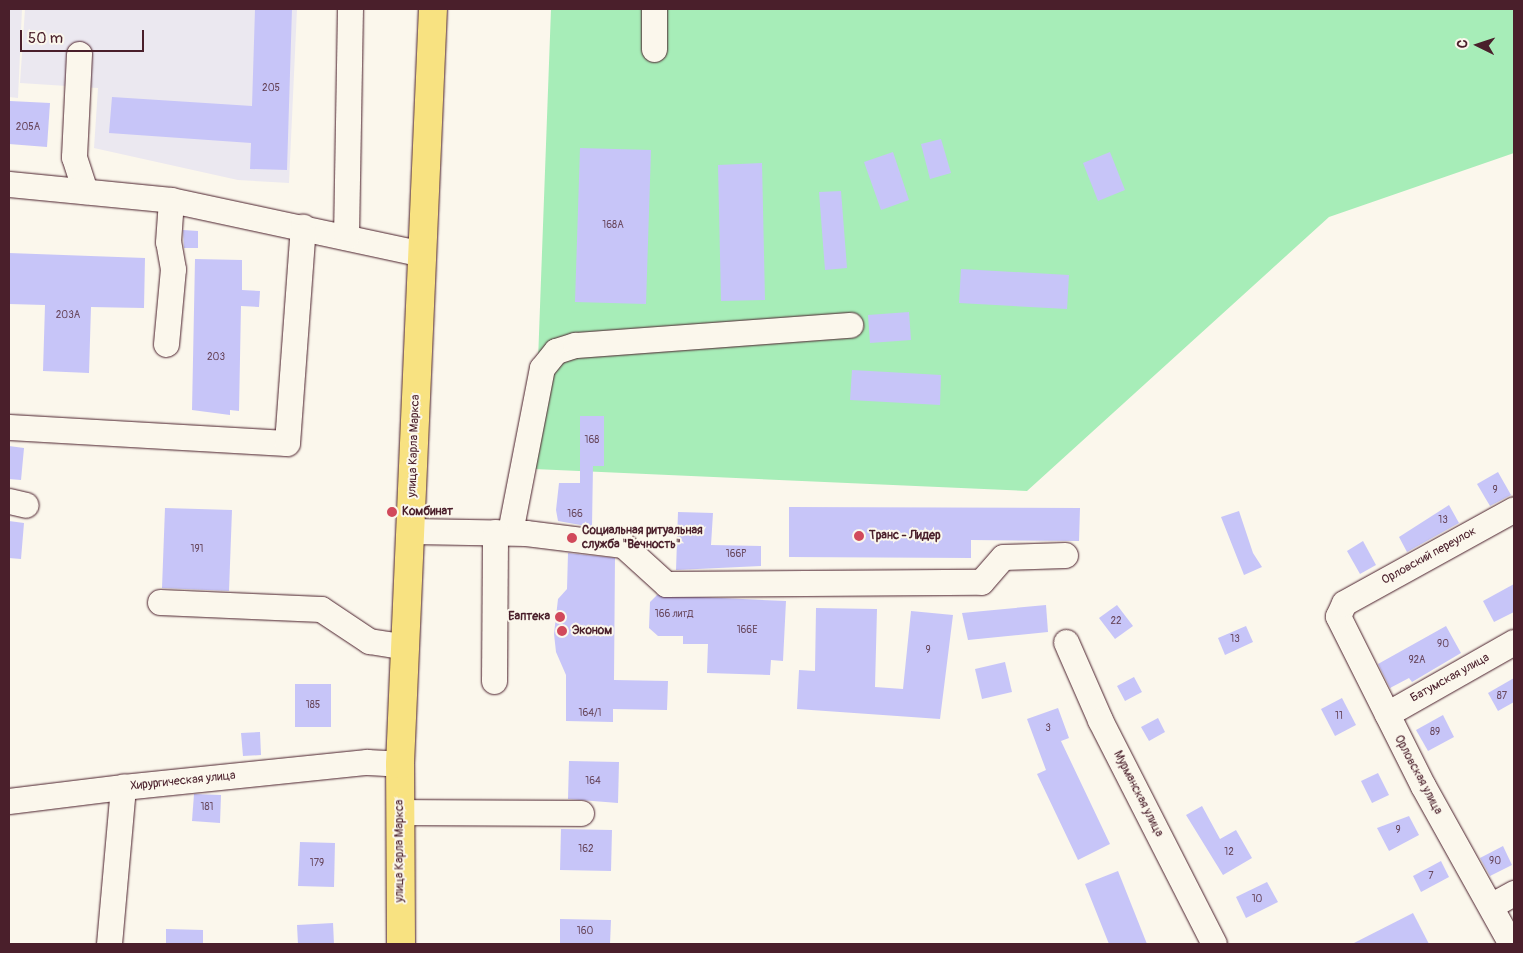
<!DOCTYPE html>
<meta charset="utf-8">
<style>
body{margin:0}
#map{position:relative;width:1523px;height:953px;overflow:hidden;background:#fbf7ec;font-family:Pangolin,sans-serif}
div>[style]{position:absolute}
.built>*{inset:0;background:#ebe8f0}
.green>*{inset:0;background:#a7edb8}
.building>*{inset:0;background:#c7c5f8}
.roads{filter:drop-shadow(0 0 1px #4a1f2b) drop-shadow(0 0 1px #4a1f2b)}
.minor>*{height:25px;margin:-12.5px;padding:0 12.5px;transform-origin:12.5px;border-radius:12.5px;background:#fbf7ec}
.highway>*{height:28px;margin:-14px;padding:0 14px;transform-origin:14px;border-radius:14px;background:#f8e281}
.dots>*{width:14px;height:14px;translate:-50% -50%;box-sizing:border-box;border:2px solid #fbf7ec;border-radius:50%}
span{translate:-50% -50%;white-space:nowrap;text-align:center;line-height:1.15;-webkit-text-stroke:4px #fbf7ec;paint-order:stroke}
.number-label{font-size:10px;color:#69485e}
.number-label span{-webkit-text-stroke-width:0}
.street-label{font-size:12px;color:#4a1f2b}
.poi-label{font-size:12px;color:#4a1f2b;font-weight:700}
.left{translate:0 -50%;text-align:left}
.right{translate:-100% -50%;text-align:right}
.frame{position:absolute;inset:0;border:10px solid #4a1f2b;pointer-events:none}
.north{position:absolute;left:1453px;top:20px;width:50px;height:50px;-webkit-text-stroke:4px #fbf7ec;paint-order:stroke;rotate:274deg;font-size:14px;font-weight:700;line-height:20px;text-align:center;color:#4a1f2b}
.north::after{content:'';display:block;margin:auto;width:18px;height:22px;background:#4a1f2b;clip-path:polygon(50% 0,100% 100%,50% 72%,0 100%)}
.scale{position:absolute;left:20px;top:30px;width:124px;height:22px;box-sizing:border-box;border:2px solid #4a1f2b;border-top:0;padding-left:6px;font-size:15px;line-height:18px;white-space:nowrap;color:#4a1f2b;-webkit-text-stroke:4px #fbf7ec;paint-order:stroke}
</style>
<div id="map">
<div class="built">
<i style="clip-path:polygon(9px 9px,22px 9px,18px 98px,9px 97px)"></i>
<i style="clip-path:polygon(25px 9px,297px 9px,289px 183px,238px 180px,94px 148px,98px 88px,20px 83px)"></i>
</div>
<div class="green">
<i style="clip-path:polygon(551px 9px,1514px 9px,1514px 153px,1329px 217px,1027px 491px,534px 469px)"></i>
</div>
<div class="building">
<i style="clip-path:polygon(255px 9px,292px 9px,287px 170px,250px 169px,251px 143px,109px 133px,112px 97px,252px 106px)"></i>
<i style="clip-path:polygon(10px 101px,50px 103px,47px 147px,9px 144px)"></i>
<i style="clip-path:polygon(941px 139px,951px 173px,930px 179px,921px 144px)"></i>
<i style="clip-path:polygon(580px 148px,651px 150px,646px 304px,575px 302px)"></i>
<i style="clip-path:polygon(893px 152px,909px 200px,881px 210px,864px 162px)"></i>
<i style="clip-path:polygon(1110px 152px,1125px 190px,1098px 201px,1083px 163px)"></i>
<i style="clip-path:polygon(762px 163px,765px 300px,721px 301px,718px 165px)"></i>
<i style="clip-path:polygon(841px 191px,847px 268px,825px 270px,819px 192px)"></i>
<i style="clip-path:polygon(183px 230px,198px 231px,198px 248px,184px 248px)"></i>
<i style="clip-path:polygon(9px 253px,145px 258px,144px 308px,91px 307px,89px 373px,43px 371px,45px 305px,9px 304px)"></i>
<i style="clip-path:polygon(195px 259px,242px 260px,242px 290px,260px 291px,259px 307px,241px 306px,239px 411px,230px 410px,230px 415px,192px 410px)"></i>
<i style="clip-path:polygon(961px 269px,1069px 275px,1067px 309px,959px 303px)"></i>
<i style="clip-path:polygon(909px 312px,911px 340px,870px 343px,868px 315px)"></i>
<i style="clip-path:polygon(852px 370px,941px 375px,940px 405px,850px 400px)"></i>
<i style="clip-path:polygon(580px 416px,604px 416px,604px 466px,593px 466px,592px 527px,558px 521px,556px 510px,559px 483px,580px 483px)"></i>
<i style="clip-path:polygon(9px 446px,24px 448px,21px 480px,9px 479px)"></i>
<i style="clip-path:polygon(1498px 472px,1511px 495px,1490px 506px,1477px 484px)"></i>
<i style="clip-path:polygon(1449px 505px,1459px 523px,1407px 552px,1399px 537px)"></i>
<i style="clip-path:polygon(789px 507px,1080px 508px,1079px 541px,971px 540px,971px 558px,789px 557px)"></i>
<i style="clip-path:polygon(165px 508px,232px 510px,229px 591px,162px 588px)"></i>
<i style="clip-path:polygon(1239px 511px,1253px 553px,1262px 567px,1244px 575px,1221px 517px)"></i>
<i style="clip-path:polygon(678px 512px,713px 513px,711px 545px,761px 546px,761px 566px,676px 570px)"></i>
<i style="clip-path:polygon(9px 521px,24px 523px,21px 559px,9px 558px)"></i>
<i style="clip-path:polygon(1363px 541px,1376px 565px,1360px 574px,1347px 551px)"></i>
<i style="clip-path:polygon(568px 553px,615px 558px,614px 680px,668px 681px,667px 710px,613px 709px,613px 722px,566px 721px,566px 675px,556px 652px,554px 634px,558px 599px,567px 589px)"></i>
<i style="clip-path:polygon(1514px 584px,1514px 612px,1494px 622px,1483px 601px)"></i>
<i style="clip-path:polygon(657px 595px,786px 601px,783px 661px,771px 660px,770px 675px,707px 673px,708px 644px,683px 644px,683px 636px,658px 636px,649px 628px,650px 602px)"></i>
<i style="clip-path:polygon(1046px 605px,1048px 632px,968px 640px,962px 613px)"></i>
<i style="clip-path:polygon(1117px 605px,1133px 626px,1115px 639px,1099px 618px)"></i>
<i style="clip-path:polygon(816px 608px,877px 609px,875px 687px,903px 689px,911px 611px,953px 615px,940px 719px,797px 709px,799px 670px,815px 671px)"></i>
<i style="clip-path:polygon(1246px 626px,1253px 642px,1225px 655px,1218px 638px)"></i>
<i style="clip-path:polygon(1446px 626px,1461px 653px,1412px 682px,1409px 678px,1390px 688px,1378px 664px)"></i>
<i style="clip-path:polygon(1005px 662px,1012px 692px,982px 699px,975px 669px)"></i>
<i style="clip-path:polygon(1134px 677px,1142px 692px,1125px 701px,1117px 686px)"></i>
<i style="clip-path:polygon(1514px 678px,1514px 702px,1498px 711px,1488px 693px)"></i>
<i style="clip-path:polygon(295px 684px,331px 684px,331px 727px,295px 727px)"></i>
<i style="clip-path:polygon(1342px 698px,1356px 725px,1335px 736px,1321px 709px)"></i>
<i style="clip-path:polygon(1058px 708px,1069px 738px,1061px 741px,1110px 844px,1078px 860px,1037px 774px,1046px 770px,1027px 719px)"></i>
<i style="clip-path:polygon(1443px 715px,1454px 737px,1428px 751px,1416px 730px)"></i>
<i style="clip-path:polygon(1158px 718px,1165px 732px,1149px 741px,1141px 727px)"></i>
<i style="clip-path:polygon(260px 732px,261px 755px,243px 756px,241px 733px)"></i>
<i style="clip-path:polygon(569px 761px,619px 762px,618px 803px,568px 799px)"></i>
<i style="clip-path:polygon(1378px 773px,1389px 795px,1372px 803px,1361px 781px)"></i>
<i style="clip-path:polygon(194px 794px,221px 795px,220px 823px,192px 821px)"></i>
<i style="clip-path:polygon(1202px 806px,1220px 839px,1236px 830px,1252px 858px,1223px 875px,1186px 815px)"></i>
<i style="clip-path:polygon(1409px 816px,1419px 835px,1389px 851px,1377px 828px)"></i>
<i style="clip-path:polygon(561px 829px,612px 830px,611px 871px,560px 870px)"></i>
<i style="clip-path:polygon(300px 842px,335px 843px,334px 887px,298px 886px)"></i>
<i style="clip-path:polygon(1503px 846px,1512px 865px,1490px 876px,1480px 858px)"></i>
<i style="clip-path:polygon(1441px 861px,1449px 877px,1421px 892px,1413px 876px)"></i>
<i style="clip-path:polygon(1118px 871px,1147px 944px,1109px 944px,1085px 884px)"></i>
<i style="clip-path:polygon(1267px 882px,1278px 902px,1246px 918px,1236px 897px)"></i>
<i style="clip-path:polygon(1413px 913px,1429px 944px,1352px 944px)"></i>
<i style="clip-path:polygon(560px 919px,611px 920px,610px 944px,560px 944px)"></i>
<i style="clip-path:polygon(333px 923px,334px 944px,298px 944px,297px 925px)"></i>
<i style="clip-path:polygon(166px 929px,203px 930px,203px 944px,166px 944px)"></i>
</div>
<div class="roads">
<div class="minor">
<i style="left:654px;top:9px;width:40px;rotate:90deg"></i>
<i style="left:79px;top:54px;width:103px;rotate:92.8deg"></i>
<i style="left:74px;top:157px;width:36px;rotate:72deg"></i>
<i style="left:9px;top:184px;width:163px;rotate:5.6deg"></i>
<i style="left:171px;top:200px;width:257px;rotate:12.1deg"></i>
<i style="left:346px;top:237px;width:228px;rotate:-89deg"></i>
<i style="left:166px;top:344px;width:75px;rotate:-84.7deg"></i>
<i style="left:173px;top:269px;width:27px;rotate:-100deg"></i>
<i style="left:168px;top:242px;width:42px;rotate:-85.9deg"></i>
<i style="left:9px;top:427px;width:278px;rotate:3.3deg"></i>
<i style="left:287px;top:443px;width:217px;rotate:-85.8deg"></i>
<i style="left:9px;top:501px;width:17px;rotate:13deg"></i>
<i style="left:411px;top:531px;width:115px;rotate:1deg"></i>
<i style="left:526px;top:533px;width:98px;rotate:7.1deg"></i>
<i style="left:623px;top:545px;width:58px;rotate:42.2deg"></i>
<i style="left:666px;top:584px;width:315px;rotate:-0.4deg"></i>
<i style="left:981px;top:582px;width:33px;rotate:-49deg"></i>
<i style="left:1003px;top:557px;width:62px;rotate:-1.8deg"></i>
<i style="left:510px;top:532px;width:167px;rotate:-79deg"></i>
<i style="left:542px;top:368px;width:22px;rotate:-51deg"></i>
<i style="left:556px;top:351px;width:20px;rotate:-18deg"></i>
<i style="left:575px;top:345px;width:276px;rotate:-4.2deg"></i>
<i style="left:160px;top:602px;width:161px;rotate:2.5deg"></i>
<i style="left:321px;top:609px;width:58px;rotate:33.7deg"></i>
<i style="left:369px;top:641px;width:36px;rotate:9deg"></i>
<i style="left:1066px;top:642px;width:85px;rotate:66.4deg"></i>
<i style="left:1100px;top:720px;width:251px;rotate:63deg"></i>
<i style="left:494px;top:681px;width:149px;rotate:-89.6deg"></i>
<i style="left:1387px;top:714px;width:146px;rotate:-29.6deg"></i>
<i style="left:9px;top:801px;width:115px;rotate:-7deg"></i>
<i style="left:400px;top:812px;width:181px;rotate:0.3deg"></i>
<i style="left:1492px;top:905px;width:25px;rotate:-29deg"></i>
<i style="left:109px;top:944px;width:158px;rotate:-84.9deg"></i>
<i style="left:123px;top:787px;width:245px;rotate:-5.9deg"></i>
<i style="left:367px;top:762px;width:33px;rotate:3deg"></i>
<i style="left:1511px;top:944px;width:181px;rotate:-119.1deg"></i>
<i style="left:1423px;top:786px;width:190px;rotate:-116.6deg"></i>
<i style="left:1338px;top:616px;width:14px;rotate:-65deg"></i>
<i style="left:1344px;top:603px;width:194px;rotate:-28.9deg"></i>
</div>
<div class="highway">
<i style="left:401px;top:944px;width:180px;rotate:-90.3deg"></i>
<i style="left:400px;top:764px;width:756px;rotate:-87.5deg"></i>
</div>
</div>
<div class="dots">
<i style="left:392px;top:512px;background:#d1495b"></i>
<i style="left:859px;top:536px;background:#d1495b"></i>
<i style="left:572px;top:538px;background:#d1495b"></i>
<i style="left:560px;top:617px;background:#d1495b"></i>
<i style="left:562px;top:631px;background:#d1495b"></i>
</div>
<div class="number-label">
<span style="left:271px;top:89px">205</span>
<span style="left:28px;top:128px">205А</span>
<span style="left:613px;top:226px">168А</span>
<span style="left:68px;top:316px">203А</span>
<span style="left:216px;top:358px">203</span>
<span style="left:592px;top:441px">168</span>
<span style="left:1495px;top:491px">9</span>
<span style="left:575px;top:515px">166</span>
<span style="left:1443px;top:521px">13</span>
<span style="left:197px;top:550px">191</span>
<span style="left:736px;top:555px">166Р</span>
<span style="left:674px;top:615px">166 литД</span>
<span style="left:1116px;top:622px">22</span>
<span style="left:747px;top:631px">166Е</span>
<span style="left:1235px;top:640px">13</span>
<span style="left:1443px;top:645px">90</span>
<span style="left:928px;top:651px">9</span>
<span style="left:1417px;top:661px">92А</span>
<span style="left:1502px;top:697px">87</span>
<span style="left:313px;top:706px">185</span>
<span style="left:590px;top:714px">164/1</span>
<span style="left:1339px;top:717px">11</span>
<span style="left:1048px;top:729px">3</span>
<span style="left:1435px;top:733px">89</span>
<span style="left:593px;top:782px">164</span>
<span style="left:207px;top:808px">181</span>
<span style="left:1398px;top:831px">9</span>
<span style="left:586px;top:850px">162</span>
<span style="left:1229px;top:853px">12</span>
<span style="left:1495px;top:862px">90</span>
<span style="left:317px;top:864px">179</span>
<span style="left:1431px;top:877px">7</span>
<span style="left:1257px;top:900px">10</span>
<span style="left:585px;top:932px">160</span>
</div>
<div class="street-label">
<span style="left:414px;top:446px;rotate:-88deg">улица Карла Маркса</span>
<span style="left:1429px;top:556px;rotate:-29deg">Орловский переулок</span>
<span style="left:1450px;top:678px;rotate:-29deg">Батумская улица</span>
<span style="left:1418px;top:775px;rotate:62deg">Орловская улица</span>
<span style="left:183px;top:781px;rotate:-6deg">Хирургическая улица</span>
<span style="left:1138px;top:794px;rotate:63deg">Мурманская улица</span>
<span style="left:400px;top:851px;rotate:-90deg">улица Карла Маркса</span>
</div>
<div class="poi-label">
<span class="left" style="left:402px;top:512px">Комбинат</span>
<span class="left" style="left:582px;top:538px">Социальная ритуальная<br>служба "Вечность"</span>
<span class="left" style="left:869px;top:536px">Транс - Лидер</span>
<span class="right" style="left:550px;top:617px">Еаптека</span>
<span class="left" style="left:572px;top:631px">Эконом</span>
</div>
<div class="frame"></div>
<div class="north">С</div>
<div class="scale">50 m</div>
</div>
